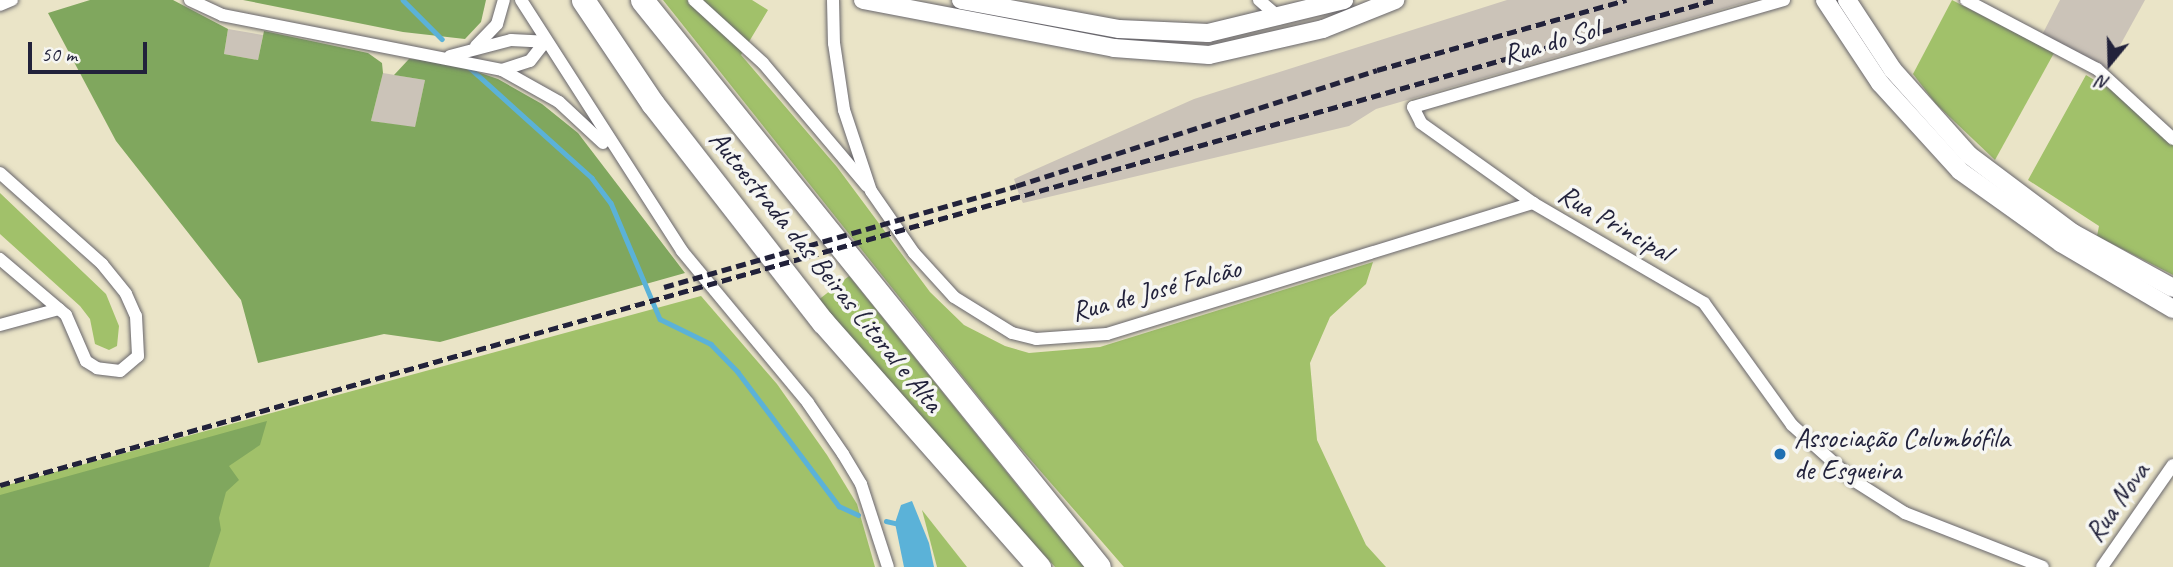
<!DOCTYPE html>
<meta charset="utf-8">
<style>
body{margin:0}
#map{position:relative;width:2173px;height:567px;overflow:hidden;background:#eae4c7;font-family:Caveat,sans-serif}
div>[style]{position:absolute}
.industrial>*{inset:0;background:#cbc3b8}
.green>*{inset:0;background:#a1c16a}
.forest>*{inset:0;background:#80a75e}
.water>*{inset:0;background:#5bb2d8}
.stream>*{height:4.5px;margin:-2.25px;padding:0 2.25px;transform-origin:2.25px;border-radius:2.25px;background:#5bb2d8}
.roads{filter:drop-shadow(0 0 2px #68666c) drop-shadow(0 0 2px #68666c)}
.street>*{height:12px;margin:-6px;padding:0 6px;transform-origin:6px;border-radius:6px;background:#fff}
.secondary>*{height:18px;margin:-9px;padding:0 9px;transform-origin:9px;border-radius:9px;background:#fff}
.highway>*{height:23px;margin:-11.5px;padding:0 11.5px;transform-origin:11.5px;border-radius:11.5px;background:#fff}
.rail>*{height:4.5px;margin-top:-2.25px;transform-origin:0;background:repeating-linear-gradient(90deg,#22223b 0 10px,transparent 0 15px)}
.dots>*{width:19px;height:19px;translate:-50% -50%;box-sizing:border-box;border:4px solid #f6f6f2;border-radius:50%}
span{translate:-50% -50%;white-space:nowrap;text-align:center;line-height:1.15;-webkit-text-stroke:7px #f6f6f2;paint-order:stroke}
.street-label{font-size:28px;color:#22223b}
.poi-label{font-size:28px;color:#22223b}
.left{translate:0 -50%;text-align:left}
.north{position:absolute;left:2075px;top:28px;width:70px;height:70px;-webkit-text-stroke:5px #f6f6f2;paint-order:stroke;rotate:199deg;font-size:19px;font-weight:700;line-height:28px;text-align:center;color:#22223b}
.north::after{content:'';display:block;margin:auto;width:24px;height:32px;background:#22223b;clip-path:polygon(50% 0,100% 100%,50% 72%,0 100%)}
.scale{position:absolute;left:28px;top:42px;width:119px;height:32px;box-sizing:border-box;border:4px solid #22223b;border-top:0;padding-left:9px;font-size:21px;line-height:24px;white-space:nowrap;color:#22223b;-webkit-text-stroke:5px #f6f6f2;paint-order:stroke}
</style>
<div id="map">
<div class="industrial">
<i style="clip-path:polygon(1507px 0,1754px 0,1376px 109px,1349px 126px,1023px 203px,1020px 197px,1014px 179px,1194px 99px)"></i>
<i style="clip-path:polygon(2060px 0,2145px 0,2107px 69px,2042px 35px)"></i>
<i style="clip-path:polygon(228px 29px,263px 35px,258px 60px,224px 54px)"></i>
<i style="clip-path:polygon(383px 73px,425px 80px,415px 128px,371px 121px)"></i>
</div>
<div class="green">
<i style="clip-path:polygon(663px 0,752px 0,768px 10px,741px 55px,837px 167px,930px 292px,964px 325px,1005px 346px,1029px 353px,1100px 347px,1373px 262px,1366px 284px,1330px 317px,1310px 363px,1317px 440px,1366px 545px,1386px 567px,1124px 567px,1009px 435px)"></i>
<i style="clip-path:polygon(1952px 0,2054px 53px,1995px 160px,1936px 104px,1913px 74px)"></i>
<i style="clip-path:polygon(2086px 75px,2118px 94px,2173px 145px,2173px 275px,2097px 236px,2099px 226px,2028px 180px)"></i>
<i style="clip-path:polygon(0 193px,106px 294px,119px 326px,117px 346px,109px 350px,95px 344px,90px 319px,80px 306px,0 234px)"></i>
<i style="clip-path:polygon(849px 276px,1037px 510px,1085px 567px,1055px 567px,817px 301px)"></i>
<i style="clip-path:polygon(701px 296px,777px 384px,827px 455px,857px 504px,875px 567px,0 567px,0 487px)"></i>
<i style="clip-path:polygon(922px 510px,967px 567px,937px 567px)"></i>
</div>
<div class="forest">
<i style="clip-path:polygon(90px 0,173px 0,228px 29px,224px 54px,258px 60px,264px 31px,368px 53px,382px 63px,383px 73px,371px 121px,415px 127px,425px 80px,394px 75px,409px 59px,448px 62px,498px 79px,542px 104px,578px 133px,685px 273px,440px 342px,384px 334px,258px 363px,241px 300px,116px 141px,48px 13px)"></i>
<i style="clip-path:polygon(243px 0,486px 0,481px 22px,465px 39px,403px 32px)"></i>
<i style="clip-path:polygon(267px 421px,260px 445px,229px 466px,239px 480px,226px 492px,219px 518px,221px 530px,209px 567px,0 567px,0 495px)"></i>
</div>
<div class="water">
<i style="clip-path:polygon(912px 501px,929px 543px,934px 567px,904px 567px,895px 523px,901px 505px)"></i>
</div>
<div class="stream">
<i style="left:403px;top:0;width:55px;rotate:45deg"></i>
<i style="left:470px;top:68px;width:164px;rotate:42deg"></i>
<i style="left:592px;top:178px;width:31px;rotate:53deg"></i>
<i style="left:611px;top:203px;width:126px;rotate:67.1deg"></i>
<i style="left:660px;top:319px;width:57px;rotate:26.1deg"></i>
<i style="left:711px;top:344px;width:39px;rotate:46deg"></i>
<i style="left:738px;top:372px;width:168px;rotate:53deg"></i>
<i style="left:839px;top:506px;width:21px;rotate:25deg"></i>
<i style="left:886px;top:521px;width:9px;rotate:13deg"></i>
</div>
<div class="roads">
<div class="street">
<i style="left:190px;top:0;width:35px;rotate:25deg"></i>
<i style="left:222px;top:15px;width:285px;rotate:11.1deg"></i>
<i style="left:502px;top:70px;width:29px;rotate:-18deg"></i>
<i style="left:530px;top:61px;width:24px;rotate:-52deg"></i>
<i style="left:521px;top:0;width:298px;rotate:57.3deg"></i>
<i style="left:682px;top:251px;width:197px;rotate:50.3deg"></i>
<i style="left:808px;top:403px;width:62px;rotate:55.5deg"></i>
<i style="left:843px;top:454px;width:35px;rotate:59deg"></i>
<i style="left:861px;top:484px;width:87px;rotate:72deg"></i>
<i style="left:694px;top:0;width:93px;rotate:42.4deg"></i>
<i style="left:763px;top:63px;width:161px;rotate:49.8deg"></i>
<i style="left:833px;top:0;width:43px;rotate:88.7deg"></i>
<i style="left:834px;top:43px;width:68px;rotate:81.5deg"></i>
<i style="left:844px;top:110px;width:85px;rotate:71.6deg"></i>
<i style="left:871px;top:191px;width:75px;rotate:55.3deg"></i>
<i style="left:914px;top:253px;width:59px;rotate:47.7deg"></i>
<i style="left:954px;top:297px;width:68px;rotate:31.8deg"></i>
<i style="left:1012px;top:333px;width:25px;rotate:14deg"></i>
<i style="left:1036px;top:339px;width:71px;rotate:-4deg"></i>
<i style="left:1107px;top:334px;width:446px;rotate:-17.1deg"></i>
<i style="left:1259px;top:0;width:28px;rotate:41deg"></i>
<i style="left:1784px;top:0;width:386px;rotate:163.9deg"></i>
<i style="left:1413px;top:107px;width:18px;rotate:63deg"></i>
<i style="left:1421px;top:123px;width:138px;rotate:35.5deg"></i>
<i style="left:1533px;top:203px;width:198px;rotate:30.3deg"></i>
<i style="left:1704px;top:303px;width:150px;rotate:54.2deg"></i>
<i style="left:1792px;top:425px;width:82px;rotate:42deg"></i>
<i style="left:1853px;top:480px;width:62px;rotate:32.4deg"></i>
<i style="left:1905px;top:513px;width:148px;rotate:21.4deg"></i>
<i style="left:1966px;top:0;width:148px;rotate:27.8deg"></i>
<i style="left:2097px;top:69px;width:103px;rotate:42.6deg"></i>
<i style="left:0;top:5px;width:13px;rotate:-23deg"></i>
<i style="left:476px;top:46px;width:30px;rotate:-46deg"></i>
<i style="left:497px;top:24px;width:25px;rotate:-74deg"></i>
<i style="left:450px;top:56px;width:63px;rotate:-14.7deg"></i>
<i style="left:511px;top:40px;width:34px;rotate:3deg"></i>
<i style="left:502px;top:70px;width:65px;rotate:29.3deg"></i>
<i style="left:559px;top:102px;width:60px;rotate:43deg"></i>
<i style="left:0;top:173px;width:137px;rotate:41.7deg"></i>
<i style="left:102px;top:264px;width:38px;rotate:51deg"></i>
<i style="left:126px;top:294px;width:24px;rotate:66deg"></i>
<i style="left:136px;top:316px;width:40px;rotate:87.1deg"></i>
<i style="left:138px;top:356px;width:23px;rotate:140deg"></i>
<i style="left:120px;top:371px;width:23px;rotate:-173deg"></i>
<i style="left:97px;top:368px;width:13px;rotate:-148deg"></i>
<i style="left:86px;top:361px;width:50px;rotate:-113.5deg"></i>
<i style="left:66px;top:315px;width:87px;rotate:-139.7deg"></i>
<i style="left:0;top:325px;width:61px;rotate:-15.2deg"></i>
<i style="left:2102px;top:567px;width:124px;rotate:-55.2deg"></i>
</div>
<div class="secondary">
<i style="left:863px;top:0;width:256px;rotate:10.8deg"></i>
<i style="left:1114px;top:48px;width:95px;rotate:4.2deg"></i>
<i style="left:1209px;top:55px;width:117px;rotate:-12.8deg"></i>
<i style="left:1323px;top:29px;width:78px;rotate:-21.9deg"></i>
<i style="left:961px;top:0;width:161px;rotate:10.4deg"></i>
<i style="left:1119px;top:29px;width:89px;rotate:2.6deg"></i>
<i style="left:1208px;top:33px;width:140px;rotate:-13.6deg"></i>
<i style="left:1825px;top:0;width:100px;rotate:56.5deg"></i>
<i style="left:1880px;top:83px;width:119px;rotate:47.7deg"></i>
<i style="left:1960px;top:171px;width:124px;rotate:35.5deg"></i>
<i style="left:2061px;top:243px;width:130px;rotate:30.5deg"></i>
<i style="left:1847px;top:0;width:84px;rotate:56.7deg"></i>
<i style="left:1893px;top:70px;width:114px;rotate:48.2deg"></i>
<i style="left:1969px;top:155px;width:130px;rotate:36.9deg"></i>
<i style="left:2073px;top:233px;width:114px;rotate:28.8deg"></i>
</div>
<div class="highway">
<i style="left:583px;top:0;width:125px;rotate:56.1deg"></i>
<i style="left:653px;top:104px;width:276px;rotate:52.1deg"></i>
<i style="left:823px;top:322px;width:327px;rotate:48.6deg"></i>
<i style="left:642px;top:0;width:728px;rotate:51.13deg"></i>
</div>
</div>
<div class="rail">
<i style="left:664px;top:287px;width:366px;rotate:-16deg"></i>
<i style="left:1016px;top:186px;width:379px;rotate:-17.8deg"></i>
<i style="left:1377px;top:70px;width:259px;rotate:-15.7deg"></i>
<i style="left:0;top:485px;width:1781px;rotate:-15.8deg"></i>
</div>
<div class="dots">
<i style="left:1780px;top:454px;background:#1f6fb2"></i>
</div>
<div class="street-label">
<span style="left:1551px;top:42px;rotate:-16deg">Rua do Sol</span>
<span style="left:1615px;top:223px;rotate:30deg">Rua Principal</span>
<span style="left:826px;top:271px;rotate:51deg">Autoestrada das Beiras Litoral e Alta</span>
<span style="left:1156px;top:290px;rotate:-15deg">Rua de José Falcão</span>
<span style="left:2117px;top:502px;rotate:-55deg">Rua Nova</span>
</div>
<div class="poi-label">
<span class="left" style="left:1794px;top:454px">Associação Columbófila<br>de Esgueira</span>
</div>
<div class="north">N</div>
<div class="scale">50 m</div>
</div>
